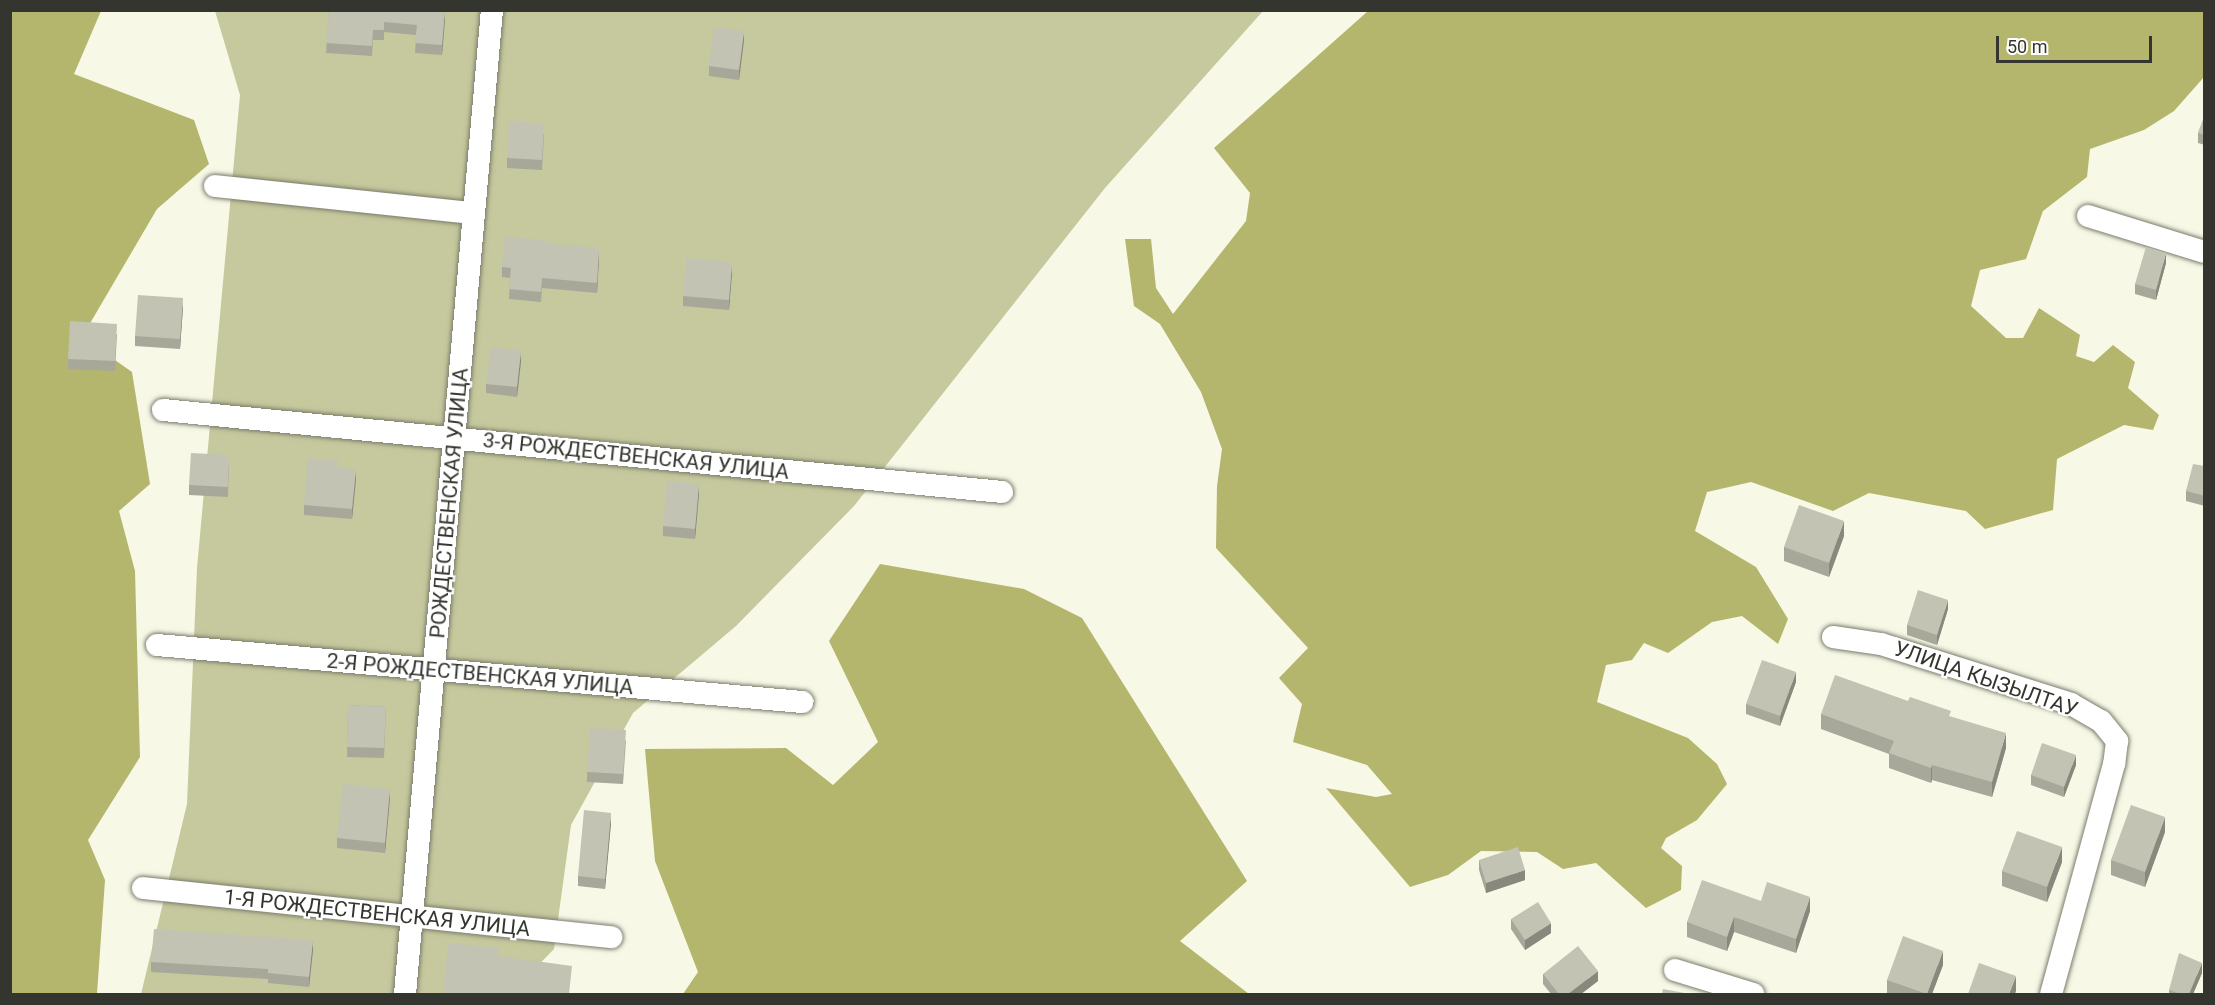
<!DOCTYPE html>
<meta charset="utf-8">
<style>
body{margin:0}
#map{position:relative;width:2215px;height:1005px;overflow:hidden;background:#f7f8e6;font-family:Roboto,sans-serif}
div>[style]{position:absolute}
.green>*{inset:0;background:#c6c99d}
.forest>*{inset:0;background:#b3b66c}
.roads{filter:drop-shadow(0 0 2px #7b7c6d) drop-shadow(0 0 2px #7b7c6d)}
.street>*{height:22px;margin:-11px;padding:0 11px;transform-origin:11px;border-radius:11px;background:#fff}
.wall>*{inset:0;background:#a7a89a}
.shaded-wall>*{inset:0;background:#88887d}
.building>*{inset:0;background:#c2c3b3}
span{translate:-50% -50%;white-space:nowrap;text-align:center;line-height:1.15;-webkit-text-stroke:4.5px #fff;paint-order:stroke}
.street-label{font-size:21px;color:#35352f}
.frame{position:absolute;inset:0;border:12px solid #35352f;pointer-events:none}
.scale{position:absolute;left:1996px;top:36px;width:156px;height:27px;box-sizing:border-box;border:3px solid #35352f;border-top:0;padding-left:8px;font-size:18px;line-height:21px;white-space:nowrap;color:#35352f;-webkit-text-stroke:4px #fff;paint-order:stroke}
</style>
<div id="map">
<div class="green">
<i style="clip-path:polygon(215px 11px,1263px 11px,1105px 188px,854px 506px,736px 626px,633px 713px,571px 825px,554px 949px,510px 994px,141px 994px,187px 804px,197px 568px,240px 95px)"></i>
</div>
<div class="forest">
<i style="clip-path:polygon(10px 11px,101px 11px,74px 74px,194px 120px,209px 164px,157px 209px,82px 337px,132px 372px,150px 484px,119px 511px,135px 571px,140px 757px,88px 840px,105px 880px,97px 994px,11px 994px)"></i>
<i style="clip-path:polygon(1368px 11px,2204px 11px,2204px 77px,2174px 111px,2144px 130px,2090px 149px,2087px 177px,2043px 211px,2026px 259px,1980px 270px,1971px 306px,2006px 338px,2023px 338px,2039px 308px,2080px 335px,2076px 356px,2094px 362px,2113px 345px,2135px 362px,2128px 388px,2159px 415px,2153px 430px,2124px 425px,2057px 459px,2053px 510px,1985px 529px,1966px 511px,1869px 493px,1833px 511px,1751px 482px,1707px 492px,1695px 531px,1756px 567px,1788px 619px,1778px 644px,1742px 616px,1712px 622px,1668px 653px,1644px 643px,1632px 660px,1606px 665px,1597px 702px,1688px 738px,1717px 764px,1727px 784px,1697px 820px,1666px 838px,1661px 848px,1682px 866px,1681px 890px,1646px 908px,1596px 863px,1563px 869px,1537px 852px,1481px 851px,1448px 875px,1410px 887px,1326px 788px,1376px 797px,1392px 794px,1367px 765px,1293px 742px,1302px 704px,1279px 678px,1308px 648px,1216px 548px,1217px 486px,1222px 449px,1201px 392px,1160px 324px,1134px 306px,1125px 239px,1151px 239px,1156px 288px,1173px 314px,1246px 221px,1250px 193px,1214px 148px)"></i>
<i style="clip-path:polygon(880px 564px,1024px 589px,1082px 618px,1247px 881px,1180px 941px,1249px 994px,683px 994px,698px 972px,655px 861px,645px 749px,786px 748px,833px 785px,878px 742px,829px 641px)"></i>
</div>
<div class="roads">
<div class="street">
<i style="left:215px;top:186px;width:260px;rotate:6deg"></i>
<i style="left:2088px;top:216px;width:121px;rotate:17.2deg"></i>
<i style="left:163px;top:410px;width:843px;rotate:5.58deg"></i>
<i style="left:1833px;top:637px;width:49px;rotate:8.3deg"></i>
<i style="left:1881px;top:644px;width:199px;rotate:17.5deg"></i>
<i style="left:2071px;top:704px;width:34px;rotate:30deg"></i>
<i style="left:2101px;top:721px;width:26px;rotate:51deg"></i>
<i style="left:2117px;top:741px;width:23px;rotate:97deg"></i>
<i style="left:2114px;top:764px;width:238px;rotate:105.3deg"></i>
<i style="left:157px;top:645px;width:648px;rotate:5.05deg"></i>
<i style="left:143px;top:888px;width:471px;rotate:6deg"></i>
<i style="left:1675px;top:970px;width:82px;rotate:17.1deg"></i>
<i style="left:405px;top:994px;width:988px;rotate:-84.95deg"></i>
</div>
</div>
<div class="wall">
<i style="clip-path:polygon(329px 10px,445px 19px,442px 55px,415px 53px,416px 35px,384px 32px,384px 40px,373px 40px,372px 56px,326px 53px)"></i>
<i style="clip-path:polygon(744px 40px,739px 80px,709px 76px,709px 66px)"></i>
<i style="clip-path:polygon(2205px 115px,2205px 145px,2198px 143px,2198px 133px)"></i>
<i style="clip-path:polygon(544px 134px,542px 170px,507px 168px,507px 158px)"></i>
<i style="clip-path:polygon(545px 243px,599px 258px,597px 293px,542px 288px,541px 302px,509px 299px,510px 278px,502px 277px,502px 267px)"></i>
<i style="clip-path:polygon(2166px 263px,2156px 300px,2135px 294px,2135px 284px)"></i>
<i style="clip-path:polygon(732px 273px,729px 310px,683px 306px,683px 296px)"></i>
<i style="clip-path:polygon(183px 307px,180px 349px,135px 346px,135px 336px)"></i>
<i style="clip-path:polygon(117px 334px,115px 371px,68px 369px,68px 359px)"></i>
<i style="clip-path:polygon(521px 361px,517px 397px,486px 393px,486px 384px)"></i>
<i style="clip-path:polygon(229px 465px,228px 497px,189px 495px,189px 485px)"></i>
<i style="clip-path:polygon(2205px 466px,2205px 506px,2186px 501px,2186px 491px)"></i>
<i style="clip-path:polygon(338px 468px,356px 479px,352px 519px,304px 515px,304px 505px)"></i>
<i style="clip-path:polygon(699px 494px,695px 539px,663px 536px,663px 526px)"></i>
<i style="clip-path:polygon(1844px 536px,1829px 577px,1784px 561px,1784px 547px)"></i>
<i style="clip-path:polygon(1948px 609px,1937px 645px,1907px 635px,1907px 625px)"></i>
<i style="clip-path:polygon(1796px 682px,1780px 726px,1746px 714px,1746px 704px)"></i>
<i style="clip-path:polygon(348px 705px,386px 707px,384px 758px,347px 757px)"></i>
<i style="clip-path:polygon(1821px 714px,1951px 717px,2006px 748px,1992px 797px,1932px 780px,1931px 783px,1889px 768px,1889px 754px,1821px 729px)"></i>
<i style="clip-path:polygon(626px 740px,623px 784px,587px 782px,587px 772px)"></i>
<i style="clip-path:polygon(2076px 765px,2064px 797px,2031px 785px,2031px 775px)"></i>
<i style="clip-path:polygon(390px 798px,385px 853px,337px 848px,337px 838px)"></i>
<i style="clip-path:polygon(611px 823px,605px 889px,578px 886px,578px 876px)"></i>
<i style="clip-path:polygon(2165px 832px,2145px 887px,2111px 875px,2111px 860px)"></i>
<i style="clip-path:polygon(1479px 860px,1525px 880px,1486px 893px,1479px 870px)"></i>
<i style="clip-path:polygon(2062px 862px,2047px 902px,2002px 886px,2002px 871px)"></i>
<i style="clip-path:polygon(1761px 901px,1810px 911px,1796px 953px,1734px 932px,1727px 951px,1687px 937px,1687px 922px)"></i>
<i style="clip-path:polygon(1511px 919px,1551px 933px,1525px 950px,1511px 929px)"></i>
<i style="clip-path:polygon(313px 950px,309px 987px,268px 983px,268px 979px,151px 972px,151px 962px)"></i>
<i style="clip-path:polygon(1943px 965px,1932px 994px,1887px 994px,1887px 980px)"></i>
<i style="clip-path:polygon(2202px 973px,2193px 994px,2169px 994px,2169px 990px)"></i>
<i style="clip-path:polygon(1543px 974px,1598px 981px,1581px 994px,1551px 994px,1543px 984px)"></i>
</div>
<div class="shaded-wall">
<i style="clip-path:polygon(445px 10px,445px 19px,442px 55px,442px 45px)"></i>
<i style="clip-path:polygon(744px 31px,744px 40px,739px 80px,739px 70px)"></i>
<i style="clip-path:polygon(599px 248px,599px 258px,597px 293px,597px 283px)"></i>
<i style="clip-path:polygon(2166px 253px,2166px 263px,2156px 300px,2156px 290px)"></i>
<i style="clip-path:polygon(732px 263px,732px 273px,729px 310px,729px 300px)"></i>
<i style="clip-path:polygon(183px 298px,183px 307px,180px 349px,180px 339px)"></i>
<i style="clip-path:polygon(521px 351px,521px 361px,517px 397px,517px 387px)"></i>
<i style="clip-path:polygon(356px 469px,356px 479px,352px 519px,352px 509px)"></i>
<i style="clip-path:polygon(699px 484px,699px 494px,695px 539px,695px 529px)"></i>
<i style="clip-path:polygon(1844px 521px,1844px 536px,1829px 577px,1829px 563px)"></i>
<i style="clip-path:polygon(1948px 600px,1948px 609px,1937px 645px,1937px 635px)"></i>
<i style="clip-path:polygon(1796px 672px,1796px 682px,1780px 726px,1780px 716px)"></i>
<i style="clip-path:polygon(2006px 733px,2006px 748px,1992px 797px,1992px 782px)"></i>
<i style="clip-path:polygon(2076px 755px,2076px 765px,2064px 797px,2064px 787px)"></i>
<i style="clip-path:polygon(1932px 765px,1932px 780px,1931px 783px,1931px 768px)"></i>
<i style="clip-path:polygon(390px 789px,390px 798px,385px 853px,385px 843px)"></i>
<i style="clip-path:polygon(611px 813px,611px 823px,605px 889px,605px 879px)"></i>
<i style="clip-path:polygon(2165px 817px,2165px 832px,2145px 887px,2145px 872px)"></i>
<i style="clip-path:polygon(2062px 847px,2062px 862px,2047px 902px,2047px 887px)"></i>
<i style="clip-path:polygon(1525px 870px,1525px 880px,1486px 893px,1486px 883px)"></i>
<i style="clip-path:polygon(1810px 897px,1810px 911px,1796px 953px,1796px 939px)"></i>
<i style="clip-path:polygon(1734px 917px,1734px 932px,1727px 951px,1727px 937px)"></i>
<i style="clip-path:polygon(1551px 923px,1551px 933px,1525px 950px,1525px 940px)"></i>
<i style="clip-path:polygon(313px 940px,313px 950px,309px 987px,309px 977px)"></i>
<i style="clip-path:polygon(1943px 951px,1943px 965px,1932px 994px,1927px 994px)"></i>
<i style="clip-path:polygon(2202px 963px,2202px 973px,2193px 994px,2189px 994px)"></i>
<i style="clip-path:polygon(1598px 971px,1598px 981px,1581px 994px,1568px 994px)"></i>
<i style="clip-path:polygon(2016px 976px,2016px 991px,2015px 994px,2009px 994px)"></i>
</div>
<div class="building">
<i style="clip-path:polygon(329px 10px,445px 10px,442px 45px,415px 43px,417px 25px,384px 22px,384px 30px,373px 30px,372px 46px,326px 43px)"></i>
<i style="clip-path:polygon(714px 27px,744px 31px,739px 70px,709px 66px)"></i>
<i style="clip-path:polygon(2205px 115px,2205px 135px,2198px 133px)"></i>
<i style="clip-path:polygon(509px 121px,544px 124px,542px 160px,507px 158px)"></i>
<i style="clip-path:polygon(505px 237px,545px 240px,545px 243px,599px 248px,597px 283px,542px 278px,541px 292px,509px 289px,511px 268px,502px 267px)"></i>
<i style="clip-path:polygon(2146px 247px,2166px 253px,2156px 290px,2135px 284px)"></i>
<i style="clip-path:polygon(686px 258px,732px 263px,729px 300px,683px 296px)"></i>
<i style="clip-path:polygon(138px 295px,183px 298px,180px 339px,135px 336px)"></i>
<i style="clip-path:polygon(70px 321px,117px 324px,115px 361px,68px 359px)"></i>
<i style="clip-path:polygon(491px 347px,521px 351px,517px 387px,486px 384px)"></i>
<i style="clip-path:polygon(191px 453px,229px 455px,228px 487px,189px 485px)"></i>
<i style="clip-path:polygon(308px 458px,338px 460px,337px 468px,356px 469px,352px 509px,304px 505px)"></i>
<i style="clip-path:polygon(2193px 464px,2205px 466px,2205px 496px,2186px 491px)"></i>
<i style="clip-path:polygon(667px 481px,699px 484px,695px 529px,663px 526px)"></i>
<i style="clip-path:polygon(1799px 505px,1844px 521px,1829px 563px,1784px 547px)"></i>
<i style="clip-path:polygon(1918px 590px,1948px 600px,1937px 635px,1907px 625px)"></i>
<i style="clip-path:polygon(1762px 660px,1796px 672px,1780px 716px,1746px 704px)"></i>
<i style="clip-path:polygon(1835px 675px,1908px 701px,1910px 697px,1951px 711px,1949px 716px,2006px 733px,1992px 782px,1932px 765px,1931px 768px,1889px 753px,1894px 741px,1821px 714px)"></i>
<i style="clip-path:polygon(348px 705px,386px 707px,384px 748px,347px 747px)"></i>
<i style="clip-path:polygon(590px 728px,626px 730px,623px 774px,587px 772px)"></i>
<i style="clip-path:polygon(2042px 743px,2076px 755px,2064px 787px,2031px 775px)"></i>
<i style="clip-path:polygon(343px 784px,390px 789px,385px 843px,337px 838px)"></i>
<i style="clip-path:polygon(2131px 805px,2165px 817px,2145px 872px,2111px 860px)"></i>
<i style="clip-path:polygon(584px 810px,611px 813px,605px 879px,578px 876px)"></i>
<i style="clip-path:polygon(2017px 831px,2062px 847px,2047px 887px,2002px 871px)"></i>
<i style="clip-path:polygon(1518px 847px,1525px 870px,1486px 883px,1479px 860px)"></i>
<i style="clip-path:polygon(1702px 880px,1761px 901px,1767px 882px,1810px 897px,1796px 939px,1734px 917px,1727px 937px,1687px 922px)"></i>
<i style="clip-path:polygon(1538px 902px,1551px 923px,1525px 940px,1511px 919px)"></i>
<i style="clip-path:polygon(154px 929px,313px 940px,309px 977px,268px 973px,268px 969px,151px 962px)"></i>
<i style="clip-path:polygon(1903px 936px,1943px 951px,1927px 994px,1887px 980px)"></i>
<i style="clip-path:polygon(448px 943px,499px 948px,498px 956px,572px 966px,569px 994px,443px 994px)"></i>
<i style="clip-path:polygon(1578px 946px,1598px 971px,1568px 994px,1559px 994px,1543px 974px)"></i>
<i style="clip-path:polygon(2179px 953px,2202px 963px,2189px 994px,2181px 994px,2169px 990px)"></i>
<i style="clip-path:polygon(1979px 963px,2016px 976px,2009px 994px,1968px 994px)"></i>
<i style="clip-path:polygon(1663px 989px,1690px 994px,1662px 994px)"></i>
</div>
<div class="street-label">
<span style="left:636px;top:456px;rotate:6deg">3-Я РОЖДЕСТВЕНСКАЯ УЛИЦА</span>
<span style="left:449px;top:503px;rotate:-85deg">РОЖДЕСТВЕНСКАЯ УЛИЦА</span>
<span style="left:480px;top:674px;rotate:5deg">2-Я РОЖДЕСТВЕНСКАЯ УЛИЦА</span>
<span style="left:1986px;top:679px;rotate:19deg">УЛИЦА КЫЗЫЛТАУ</span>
<span style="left:377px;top:913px;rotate:6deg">1-Я РОЖДЕСТВЕНСКАЯ УЛИЦА</span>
</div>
<div class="frame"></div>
<div class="scale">50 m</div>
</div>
